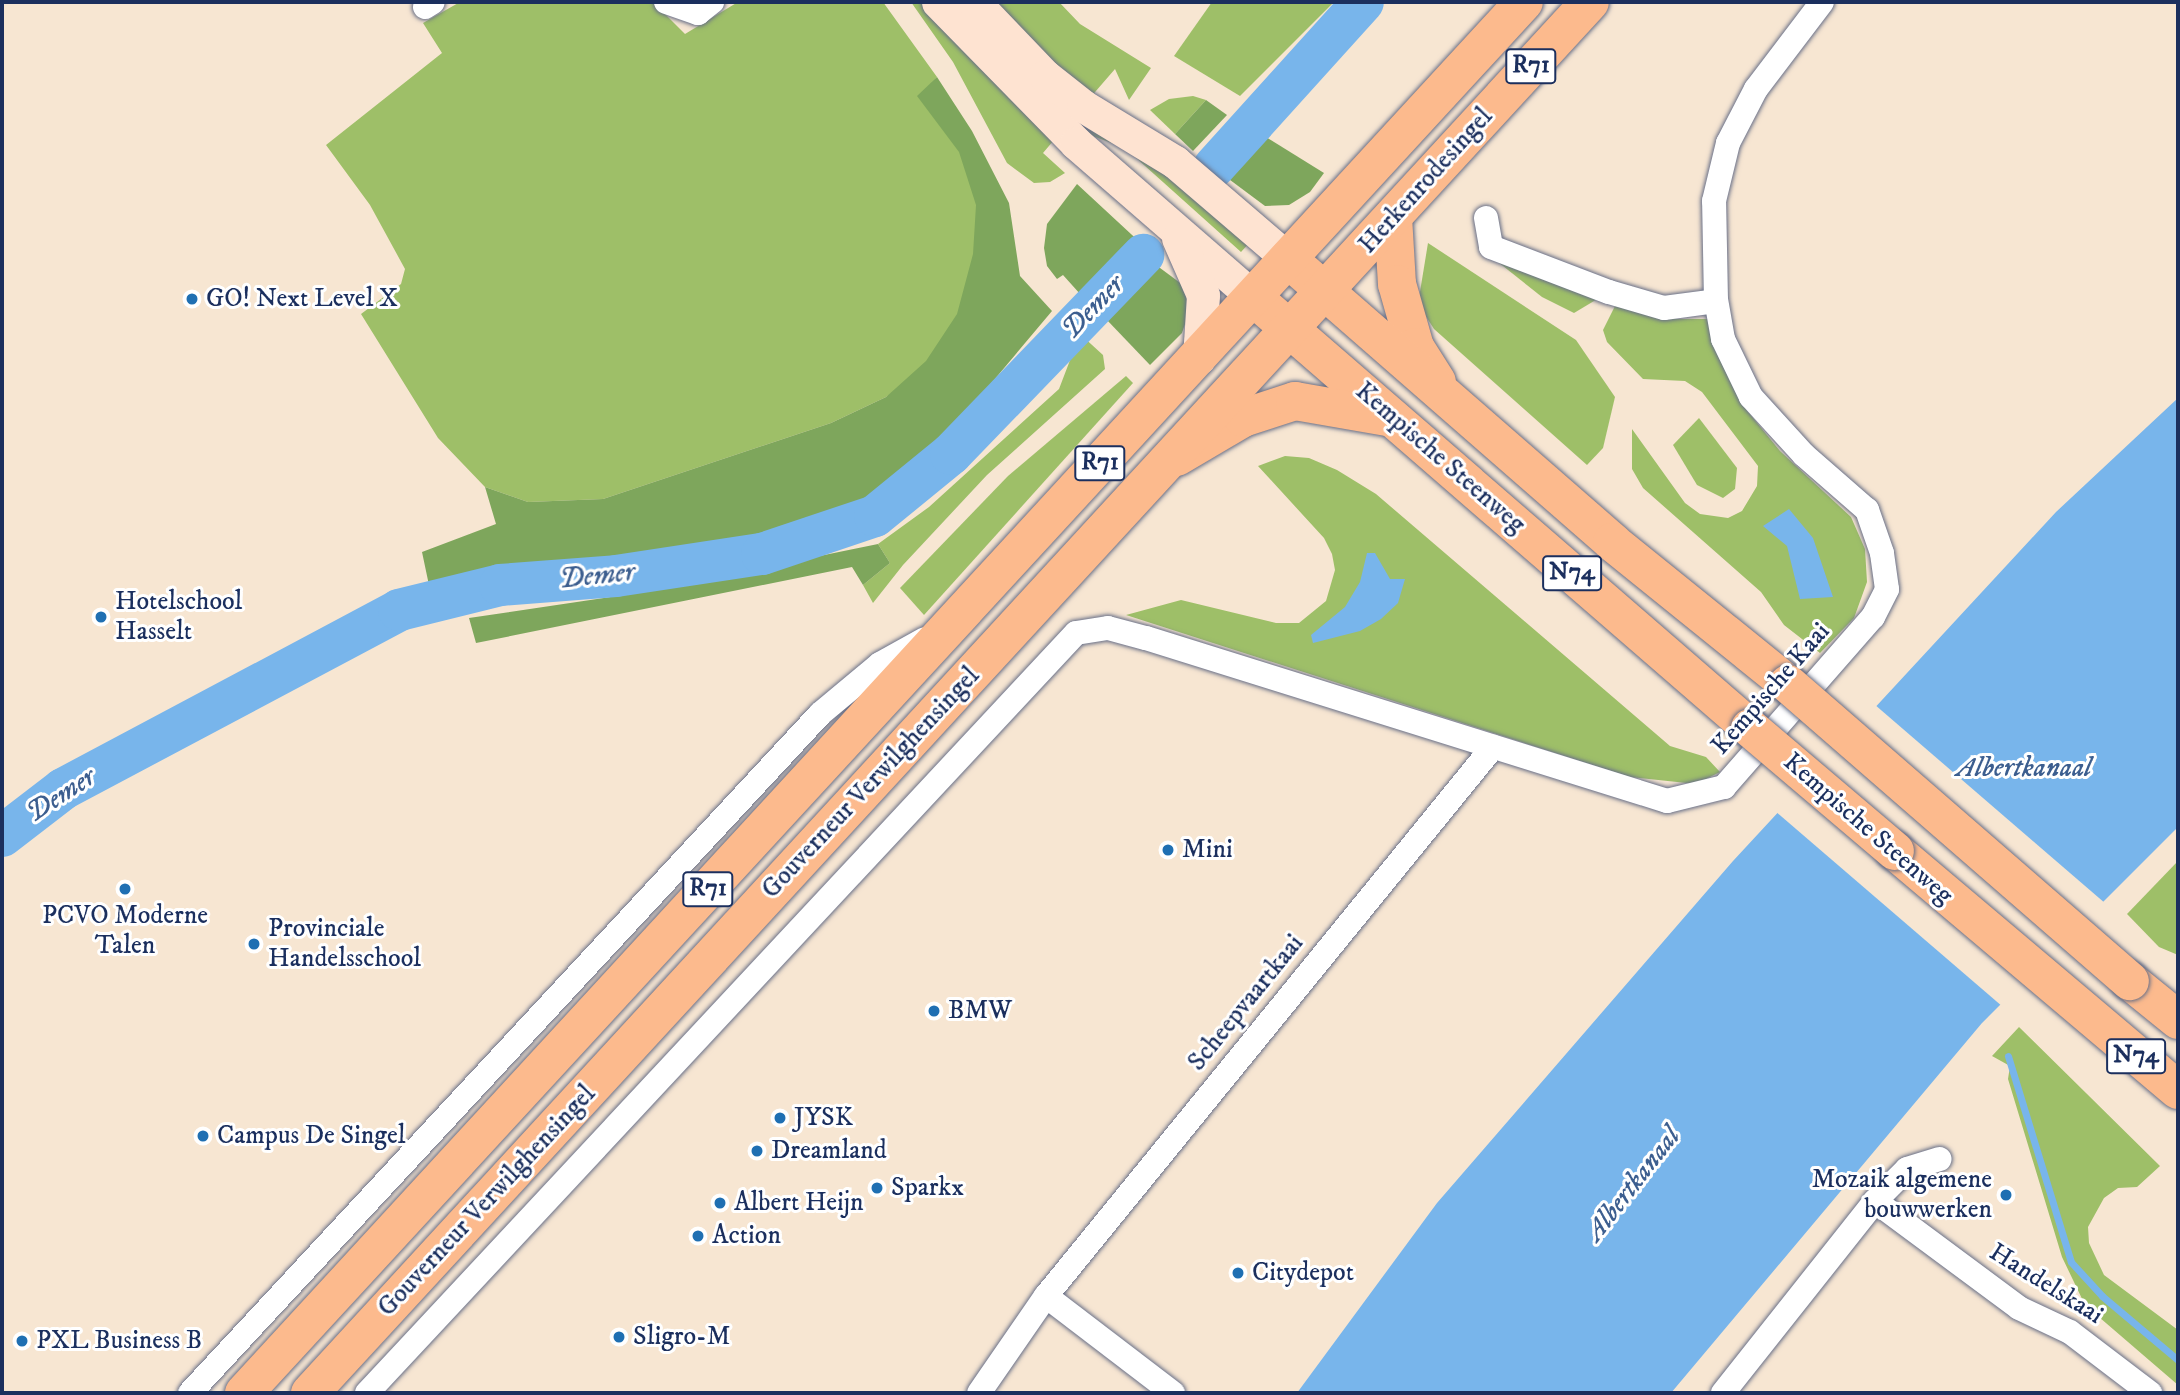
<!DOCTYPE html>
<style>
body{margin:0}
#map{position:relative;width:2180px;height:1395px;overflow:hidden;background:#f7e6d2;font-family:"IM FELL DW Pica",serif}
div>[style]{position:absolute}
.green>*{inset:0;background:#9ebf68}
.forest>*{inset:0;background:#7ea65c}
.water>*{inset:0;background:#78b5eb}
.pier>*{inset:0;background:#f7e6d2}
.stream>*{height:7px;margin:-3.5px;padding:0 3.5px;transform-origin:3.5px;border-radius:3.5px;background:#78b5eb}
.river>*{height:42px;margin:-21px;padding:0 21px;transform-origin:21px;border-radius:21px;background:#78b5eb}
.roads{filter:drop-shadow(0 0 2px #686f87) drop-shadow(0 0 2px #686f87)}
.minor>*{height:24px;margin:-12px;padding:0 12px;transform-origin:12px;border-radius:12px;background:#fff}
.secondary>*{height:33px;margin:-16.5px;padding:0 16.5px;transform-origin:16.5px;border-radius:16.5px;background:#fee3d1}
.primary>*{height:38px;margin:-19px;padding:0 19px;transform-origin:19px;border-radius:19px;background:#fcba8d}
.trunk>*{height:38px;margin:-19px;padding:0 19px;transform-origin:19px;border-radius:19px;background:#fcba8d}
.bridges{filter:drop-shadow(0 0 2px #686f87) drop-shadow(0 0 2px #686f87)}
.primary-bridge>*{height:38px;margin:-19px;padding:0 19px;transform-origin:19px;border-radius:19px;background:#fcba8d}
.dots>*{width:19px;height:19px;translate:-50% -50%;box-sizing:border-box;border:4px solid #fff;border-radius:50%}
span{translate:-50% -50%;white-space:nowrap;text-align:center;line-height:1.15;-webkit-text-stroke:6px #fff;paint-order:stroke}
.shield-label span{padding:2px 5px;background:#fff;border:2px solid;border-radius:5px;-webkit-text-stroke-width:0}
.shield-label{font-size:24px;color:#1b2f5e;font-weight:700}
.street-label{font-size:26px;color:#1b2f5e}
.poi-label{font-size:26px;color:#1b2f5e}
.left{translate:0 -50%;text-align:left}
.right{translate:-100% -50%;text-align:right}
.water-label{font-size:28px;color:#3c5e8f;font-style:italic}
.frame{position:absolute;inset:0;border:4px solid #1b2f5e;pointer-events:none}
</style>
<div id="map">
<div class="green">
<i style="clip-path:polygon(460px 2px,653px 2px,685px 34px,738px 2px,883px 2px,937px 77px,930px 85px,986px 179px,975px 335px,886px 397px,831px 423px,603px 499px,528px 502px,485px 487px,438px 438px,361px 314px,401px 284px,405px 269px,370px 205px,326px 145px,442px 53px,423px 23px)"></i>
<i style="clip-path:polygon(911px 2px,929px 2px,1054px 140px,1043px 153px,1065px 173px,1050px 182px,1034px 183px,1007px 163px,953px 62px)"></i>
<i style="clip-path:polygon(965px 2px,1167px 167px,1252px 240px,1241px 252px,1125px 148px,1082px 132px)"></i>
<i style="clip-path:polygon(986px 2px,1059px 2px,1080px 24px,1151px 68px,1129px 100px,1115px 69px,1089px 99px)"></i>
<i style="clip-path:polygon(1212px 2px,1334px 2px,1240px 96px,1174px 56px)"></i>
<i style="clip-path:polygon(1193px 96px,1206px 100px,1175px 134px,1150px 110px,1169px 99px)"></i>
<i style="clip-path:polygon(1428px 243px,1576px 340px,1615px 397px,1603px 448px,1587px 465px,1434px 329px,1418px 304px)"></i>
<i style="clip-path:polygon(1498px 262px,1599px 298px,1574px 313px,1542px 297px)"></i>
<i style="clip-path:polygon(1617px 302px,1677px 319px,1709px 319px,1740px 402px,1780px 451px,1851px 517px,1865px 549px,1867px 582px,1854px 618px,1820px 653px,1784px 625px,1761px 592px,1643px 488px,1632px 469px,1632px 429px,1685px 503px,1700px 514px,1728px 518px,1742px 511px,1757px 486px,1758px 466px,1702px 392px,1685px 381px,1643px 379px,1607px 342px,1603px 330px)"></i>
<i style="clip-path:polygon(1080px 334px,1103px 355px,1105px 369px,987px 475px,903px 565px,873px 603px,863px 585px,890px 563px,878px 544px,929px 507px,1059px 389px)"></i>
<i style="clip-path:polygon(1126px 376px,1133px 383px,924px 615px,900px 588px,1008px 476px)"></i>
<i style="clip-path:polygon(1699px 418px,1737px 468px,1735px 489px,1723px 498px,1697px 485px,1673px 445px)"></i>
<i style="clip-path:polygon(1285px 456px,1309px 458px,1337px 470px,1376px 494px,1670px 746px,1706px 757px,1720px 772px,1696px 784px,1630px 777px,1126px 615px,1181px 600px,1276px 623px,1299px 623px,1326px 601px,1335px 570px,1332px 554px,1324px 538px,1258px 466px)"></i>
<i style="clip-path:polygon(2178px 861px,2178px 955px,2159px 947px,2127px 914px)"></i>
<i style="clip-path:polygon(2019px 1027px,2160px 1166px,2137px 1187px,2118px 1188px,2104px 1198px,2088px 1227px,2089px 1243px,2104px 1275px,2178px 1330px,2178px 1385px,2085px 1305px,2062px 1257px,2008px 1079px,2010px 1066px,1992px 1056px)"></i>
</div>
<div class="forest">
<i style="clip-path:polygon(937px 77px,972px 131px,1009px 203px,1020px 276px,1052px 311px,926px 461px,856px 512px,769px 541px,430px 590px,422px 552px,496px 524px,485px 487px,528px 502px,603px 499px,831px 423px,886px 397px,926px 361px,957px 314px,973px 254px,976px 205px,959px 152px,917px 96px)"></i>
<i style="clip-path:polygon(1206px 100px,1227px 115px,1193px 151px,1175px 134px)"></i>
<i style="clip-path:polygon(1261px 134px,1324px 173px,1310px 192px,1289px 205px,1265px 206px,1222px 174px)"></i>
<i style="clip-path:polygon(1077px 184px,1145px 247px,1090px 305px,1063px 275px,1057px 279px,1047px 266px,1044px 248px,1047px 224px)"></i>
<i style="clip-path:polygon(1156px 265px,1183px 285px,1191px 306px,1182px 333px,1150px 365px,1106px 319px,1112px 304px)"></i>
<i style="clip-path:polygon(878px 544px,890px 563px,863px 585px,852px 567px,476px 643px,469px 618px,644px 592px)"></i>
</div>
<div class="water">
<i style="clip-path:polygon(2178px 398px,2178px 827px,1982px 1023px,1671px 1393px,1297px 1393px,1437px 1203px,1733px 861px,2056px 512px)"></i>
<i style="clip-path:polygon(1789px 509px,1813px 538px,1833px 597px,1800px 599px,1787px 546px,1763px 526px)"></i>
<i style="clip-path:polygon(1367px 553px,1375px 553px,1390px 579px,1405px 579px,1398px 603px,1381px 619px,1360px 631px,1313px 643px,1311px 635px,1345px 607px,1360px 582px)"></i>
</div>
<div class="pier">
<i style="clip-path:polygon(1874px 704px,2106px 904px,2003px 1007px,1775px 811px)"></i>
</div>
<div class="stream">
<i style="left:2008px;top:1056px;width:215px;rotate:73deg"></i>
<i style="left:2071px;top:1262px;width:46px;rotate:47.6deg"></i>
<i style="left:2102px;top:1296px;width:99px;rotate:40.1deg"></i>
</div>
<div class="river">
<i style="left:1214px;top:167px;width:222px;rotate:-47.9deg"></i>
<i style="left:2px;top:836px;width:77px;rotate:-37.6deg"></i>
<i style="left:63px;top:789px;width:381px;rotate:-28deg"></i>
<i style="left:399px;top:610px;width:104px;rotate:-13.9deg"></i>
<i style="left:500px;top:585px;width:116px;rotate:-4.4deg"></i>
<i style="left:616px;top:576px;width:148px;rotate:-8.6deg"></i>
<i style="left:762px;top:554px;width:119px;rotate:-18.6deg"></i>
<i style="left:875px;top:516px;width:98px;rotate:-39.2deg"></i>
<i style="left:951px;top:454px;width:277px;rotate:-46deg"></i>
</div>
<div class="roads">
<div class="minor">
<i style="left:666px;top:2px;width:34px;rotate:19deg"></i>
<i style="left:698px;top:13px;width:18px;rotate:-38deg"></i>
<i style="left:425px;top:7px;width:9px;rotate:-32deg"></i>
<i style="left:1486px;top:218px;width:29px;rotate:80deg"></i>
<i style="left:1491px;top:247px;width:126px;rotate:20.9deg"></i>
<i style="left:1609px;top:292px;width:57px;rotate:16.2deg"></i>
<i style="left:1664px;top:308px;width:52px;rotate:-7.7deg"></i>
<i style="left:1875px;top:1201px;width:179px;rotate:36.6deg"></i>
<i style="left:2019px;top:1308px;width:56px;rotate:25.2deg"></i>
<i style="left:2070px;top:1332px;width:101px;rotate:37.3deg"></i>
<i style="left:1046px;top:1296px;width:160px;rotate:37.4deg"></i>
<i style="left:190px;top:1393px;width:926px;rotate:-47.14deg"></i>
<i style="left:820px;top:714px;width:78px;rotate:-39.8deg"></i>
<i style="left:880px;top:664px;width:51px;rotate:-29.1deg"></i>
<i style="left:367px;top:1393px;width:1039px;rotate:-46.99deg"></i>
<i style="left:1076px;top:633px;width:32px;rotate:-9deg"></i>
<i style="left:1108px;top:628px;width:39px;rotate:15deg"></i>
<i style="left:1146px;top:638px;width:546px;rotate:17.37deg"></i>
<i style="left:1667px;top:801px;width:59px;rotate:-13.8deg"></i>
<i style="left:1724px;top:787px;width:226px;rotate:-48.8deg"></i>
<i style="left:1873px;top:617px;width:31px;rotate:-63deg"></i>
<i style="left:1887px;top:589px;width:36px;rotate:-98deg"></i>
<i style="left:1882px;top:553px;width:46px;rotate:-109.2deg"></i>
<i style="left:1867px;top:510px;width:84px;rotate:-138.9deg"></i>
<i style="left:1804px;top:455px;width:79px;rotate:-132.4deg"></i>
<i style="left:1751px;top:397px;width:64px;rotate:-115.8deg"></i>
<i style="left:1723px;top:339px;width:39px;rotate:-100deg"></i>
<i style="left:1716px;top:301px;width:100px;rotate:-91.1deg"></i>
<i style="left:1714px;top:201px;width:60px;rotate:-76.4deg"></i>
<i style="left:1728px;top:143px;width:61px;rotate:-62.6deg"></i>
<i style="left:1756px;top:89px;width:109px;rotate:-52.8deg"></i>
<i style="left:979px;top:1393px;width:118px;rotate:-55.4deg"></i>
<i style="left:1046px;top:1296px;width:708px;rotate:-50.85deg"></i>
<i style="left:1723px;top:1393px;width:245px;rotate:-51.6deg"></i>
<i style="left:1875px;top:1201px;width:45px;rotate:-45deg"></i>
<i style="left:1907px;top:1169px;width:34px;rotate:-17deg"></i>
</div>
<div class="secondary">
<i style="left:938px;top:2px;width:197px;rotate:45.6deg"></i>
<i style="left:1076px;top:143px;width:236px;rotate:41deg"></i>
<i style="left:974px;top:2px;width:103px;rotate:46.2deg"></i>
<i style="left:1045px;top:76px;width:48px;rotate:38.3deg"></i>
<i style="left:1083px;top:106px;width:108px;rotate:31.3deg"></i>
<i style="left:1175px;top:162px;width:149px;rotate:40.6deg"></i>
<i style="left:1178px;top:238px;width:62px;rotate:66.3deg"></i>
<i style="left:1203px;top:295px;width:63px;rotate:93.6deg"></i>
</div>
<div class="primary">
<i style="left:1393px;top:217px;width:67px;rotate:86.6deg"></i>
<i style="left:1397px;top:284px;width:66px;rotate:74.1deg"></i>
<i style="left:1415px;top:347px;width:41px;rotate:57.8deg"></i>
<i style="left:1288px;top:259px;width:430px;rotate:41.1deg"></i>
<i style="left:1612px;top:542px;width:226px;rotate:38.9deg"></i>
<i style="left:1254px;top:298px;width:656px;rotate:40.92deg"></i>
<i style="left:1177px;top:457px;width:77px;rotate:-30.6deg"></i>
<i style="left:1243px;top:418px;width:55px;rotate:-18.1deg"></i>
<i style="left:1295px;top:401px;width:98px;rotate:9.9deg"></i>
<i style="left:1895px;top:851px;width:370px;rotate:40.2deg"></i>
<i style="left:2130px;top:981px;width:62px;rotate:39.1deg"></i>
</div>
<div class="trunk">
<i style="left:244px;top:1393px;width:1890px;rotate:-47.38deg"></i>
<i style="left:310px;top:1393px;width:1890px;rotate:-47.38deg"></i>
</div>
</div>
<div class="bridges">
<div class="primary-bridge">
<i style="left:1788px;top:684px;width:453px;rotate:41deg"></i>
<i style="left:1750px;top:728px;width:190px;rotate:40.3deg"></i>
</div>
</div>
<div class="dots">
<i style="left:192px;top:299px;background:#1f6fb2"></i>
<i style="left:101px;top:617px;background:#1f6fb2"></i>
<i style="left:1168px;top:850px;background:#1f6fb2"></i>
<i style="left:125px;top:889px;background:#1f6fb2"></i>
<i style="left:254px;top:944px;background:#1f6fb2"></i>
<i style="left:934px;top:1011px;background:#1f6fb2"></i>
<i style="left:780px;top:1118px;background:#1f6fb2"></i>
<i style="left:203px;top:1136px;background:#1f6fb2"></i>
<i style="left:757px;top:1151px;background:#1f6fb2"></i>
<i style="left:877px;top:1188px;background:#1f6fb2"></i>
<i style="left:2006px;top:1195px;background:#1f6fb2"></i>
<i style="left:720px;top:1203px;background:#1f6fb2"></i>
<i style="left:698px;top:1236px;background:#1f6fb2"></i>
<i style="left:1238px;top:1273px;background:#1f6fb2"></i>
<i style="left:619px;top:1337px;background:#1f6fb2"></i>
<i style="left:22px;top:1341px;background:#1f6fb2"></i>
</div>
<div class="shield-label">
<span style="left:1531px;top:66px">R71</span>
<span style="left:1100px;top:463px">R71</span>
<span style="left:1572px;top:573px">N74</span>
<span style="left:708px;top:889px">R71</span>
<span style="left:2136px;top:1056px">N74</span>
</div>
<div class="street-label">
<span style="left:1426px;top:181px;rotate:-48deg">Herkenrodesingel</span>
<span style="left:1440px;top:458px;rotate:41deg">Kempische Steenweg</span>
<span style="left:1771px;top:689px;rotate:-49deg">Kempische Kaai</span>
<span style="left:871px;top:783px;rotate:-47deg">Gouverneur Verwilghensingel</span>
<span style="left:1868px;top:829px;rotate:41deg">Kempische Steenweg</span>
<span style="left:1246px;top:1003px;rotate:-51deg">Scheepvaartkaai</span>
<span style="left:487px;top:1201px;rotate:-47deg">Gouverneur Verwilghensingel</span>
<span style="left:2046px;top:1284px;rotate:32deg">Handelskaai</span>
</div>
<div class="poi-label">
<span class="left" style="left:206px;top:299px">GO! Next Level X</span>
<span class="left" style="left:115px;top:617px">Hotelschool<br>Hasselt</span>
<span class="left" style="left:1182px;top:850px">Mini</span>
<span style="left:125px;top:931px">PCVO Moderne<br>Talen</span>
<span class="left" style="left:268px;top:944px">Provinciale<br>Handelsschool</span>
<span class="left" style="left:948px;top:1011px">BMW</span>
<span class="left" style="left:794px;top:1118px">JYSK</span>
<span class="left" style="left:217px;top:1136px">Campus De Singel</span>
<span class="left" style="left:771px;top:1151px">Dreamland</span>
<span class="right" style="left:1992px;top:1195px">Mozaik algemene<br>bouwwerken</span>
<span class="left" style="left:891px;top:1188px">Sparkx</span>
<span class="left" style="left:734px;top:1203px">Albert Heijn</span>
<span class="left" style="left:712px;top:1236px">Action</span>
<span class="left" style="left:1252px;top:1273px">Citydepot</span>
<span class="left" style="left:633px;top:1337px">Sligro-M</span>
<span class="left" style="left:36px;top:1341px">PXL Business B</span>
</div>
<div class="water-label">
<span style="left:1093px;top:307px;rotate:-46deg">Demer</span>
<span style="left:597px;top:576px;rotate:-6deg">Demer</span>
<span style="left:2024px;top:768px">Albertkanaal</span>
<span style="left:61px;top:795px;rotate:-33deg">Demer</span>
<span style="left:1633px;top:1184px;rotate:-52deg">Albertkanaal</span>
</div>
<div class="frame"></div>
</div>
